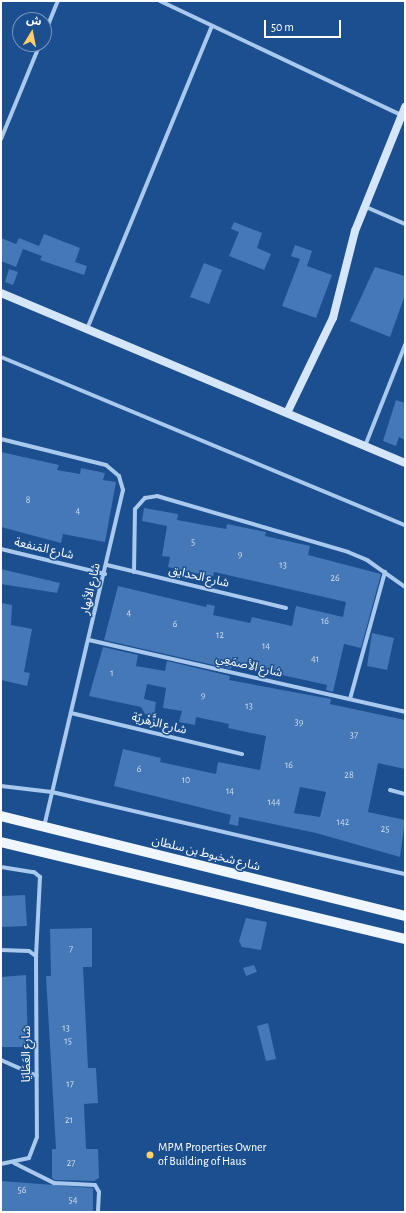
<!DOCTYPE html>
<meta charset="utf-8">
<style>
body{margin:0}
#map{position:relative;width:406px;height:1213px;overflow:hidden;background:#1b4f8f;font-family:"Alegreya Sans","Noto Sans Arabic",sans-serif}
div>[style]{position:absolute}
.building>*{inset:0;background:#4478b7}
.street>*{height:4px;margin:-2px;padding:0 2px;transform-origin:2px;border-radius:2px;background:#a9c9ee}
.secondary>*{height:8px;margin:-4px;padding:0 4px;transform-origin:4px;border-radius:4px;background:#d6e6fa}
.primary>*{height:10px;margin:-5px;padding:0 5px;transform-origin:5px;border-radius:5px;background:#f0f6ff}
.dots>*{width:11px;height:11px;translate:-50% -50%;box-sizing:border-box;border:2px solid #1b4f8f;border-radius:50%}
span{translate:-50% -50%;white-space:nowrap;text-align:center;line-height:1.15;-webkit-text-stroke:3px #1b4f8f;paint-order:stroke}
.number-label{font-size:10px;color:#d0dded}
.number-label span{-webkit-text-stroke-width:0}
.street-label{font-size:12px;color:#fff}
.poi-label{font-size:12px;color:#fff}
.left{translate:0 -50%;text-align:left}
.frame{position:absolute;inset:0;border:2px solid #fff;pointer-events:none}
.north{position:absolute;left:12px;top:12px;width:40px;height:40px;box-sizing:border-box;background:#1b4f8f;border:1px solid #7695bc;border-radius:50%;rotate:10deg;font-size:11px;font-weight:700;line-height:16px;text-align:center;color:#fff}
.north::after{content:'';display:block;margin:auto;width:14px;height:18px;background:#ffd166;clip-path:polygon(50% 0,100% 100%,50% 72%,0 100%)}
.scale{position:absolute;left:264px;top:20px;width:77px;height:18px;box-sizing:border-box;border:2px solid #fff;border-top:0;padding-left:5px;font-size:12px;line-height:14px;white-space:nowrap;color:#fff;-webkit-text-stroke:3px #1b4f8f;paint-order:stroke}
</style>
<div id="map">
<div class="building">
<i style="clip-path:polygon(234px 222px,262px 233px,257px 248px,271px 254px,264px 270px,229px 256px,239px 232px,231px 229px)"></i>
<i style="clip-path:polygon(44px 234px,80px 248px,75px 262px,87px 266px,84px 275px,40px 260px,42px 256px,23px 249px,16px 267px,1px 261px,1px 238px,16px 244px,19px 238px,39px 246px)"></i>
<i style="clip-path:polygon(295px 245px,312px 251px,307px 266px,332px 275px,316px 318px,282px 306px,300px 259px,291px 256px)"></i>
<i style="clip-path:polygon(204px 263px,222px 270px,209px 304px,190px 297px)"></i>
<i style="clip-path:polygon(375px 267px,405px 276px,405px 295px,390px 337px,350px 321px)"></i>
<i style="clip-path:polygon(9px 269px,18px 272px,13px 285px,5px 282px)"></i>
<i style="clip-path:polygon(396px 400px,405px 403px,405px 440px,399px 437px,396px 446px,383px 441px)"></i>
<i style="clip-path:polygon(1px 452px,59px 465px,57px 470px,80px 474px,81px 468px,105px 473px,103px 480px,116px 482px,105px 542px,63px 534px,61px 543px,1px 527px)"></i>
<i style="clip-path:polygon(144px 508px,178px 514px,177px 520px,226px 529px,227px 524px,266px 532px,265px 536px,310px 546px,308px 555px,381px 574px,361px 648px,344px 644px,333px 692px,326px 690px,327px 685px,232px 664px,231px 669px,104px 640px,118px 586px,206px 607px,207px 604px,215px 606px,213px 615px,250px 623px,252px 617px,292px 626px,296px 606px,343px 617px,346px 602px,214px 572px,213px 577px,168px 567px,170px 557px,162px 556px,167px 526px,142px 521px)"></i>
<i style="clip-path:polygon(1px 569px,60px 583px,57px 593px,1px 584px)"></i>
<i style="clip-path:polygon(2px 603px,12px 605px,11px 625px,32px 629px,24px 672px,30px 673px,27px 686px,1px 680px)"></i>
<i style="clip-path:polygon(372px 633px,394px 638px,387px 670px,367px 666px)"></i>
<i style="clip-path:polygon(evenodd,103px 647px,138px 655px,136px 666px,165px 671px,167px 661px,230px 676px,229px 680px,331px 699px,330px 704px,405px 720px,405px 769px,378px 763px,368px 812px,405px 820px,400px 857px,316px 833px,239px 817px,238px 826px,229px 824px,231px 815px,114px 786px,123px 749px,161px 758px,160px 762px,216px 774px,218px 762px,260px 770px,266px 736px,228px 728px,229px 724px,196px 717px,195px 725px,179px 722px,182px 711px,163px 708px,166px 688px,147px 684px,144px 699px,156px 702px,154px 716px,145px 714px,141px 707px,89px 696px,103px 647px,300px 787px,326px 792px,320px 817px,294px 813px,300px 787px)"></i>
<i style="clip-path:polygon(25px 895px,27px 926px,1px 927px,1px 896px)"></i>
<i style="clip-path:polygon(246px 918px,267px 922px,261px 950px,242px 947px,239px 941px)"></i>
<i style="clip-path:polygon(92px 928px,92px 967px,83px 967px,88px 1068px,96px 1068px,98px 1103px,84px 1104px,86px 1149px,98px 1149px,99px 1178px,94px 1181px,55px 1180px,52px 1178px,52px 1149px,56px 1149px,46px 976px,51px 976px,50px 929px)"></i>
<i style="clip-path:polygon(254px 965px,257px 972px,246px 976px,243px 968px)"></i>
<i style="clip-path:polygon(26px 975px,28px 1047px,1px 1047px,1px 977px)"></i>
<i style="clip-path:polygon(268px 1023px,276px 1059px,266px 1061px,257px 1026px)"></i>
<i style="clip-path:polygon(1px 1181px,93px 1188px,93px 1212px,1px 1212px)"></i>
</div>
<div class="street">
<i style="left:160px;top:1px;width:267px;rotate:25.3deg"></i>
<i style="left:44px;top:35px;width:37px;rotate:-68deg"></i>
<i style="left:1px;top:139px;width:103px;rotate:-67.7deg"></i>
<i style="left:366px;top:207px;width:43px;rotate:23.6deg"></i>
<i style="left:87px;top:329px;width:328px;rotate:-67.6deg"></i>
<i style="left:1px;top:357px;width:438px;rotate:22.6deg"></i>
<i style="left:1px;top:439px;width:108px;rotate:13.9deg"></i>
<i style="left:106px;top:465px;width:17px;rotate:40deg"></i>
<i style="left:119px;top:476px;width:15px;rotate:74deg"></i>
<i style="left:123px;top:490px;width:345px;rotate:103.2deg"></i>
<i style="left:365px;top:446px;width:109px;rotate:-68.4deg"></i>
<i style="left:1px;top:549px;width:107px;rotate:13.5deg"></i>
<i style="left:107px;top:565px;width:184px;rotate:13.5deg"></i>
<i style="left:134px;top:572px;width:63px;rotate:-89.1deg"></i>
<i style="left:135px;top:509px;width:15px;rotate:-48deg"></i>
<i style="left:145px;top:498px;width:12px;rotate:-9deg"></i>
<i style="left:157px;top:496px;width:199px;rotate:16.3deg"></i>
<i style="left:348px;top:552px;width:21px;rotate:23deg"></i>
<i style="left:367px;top:560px;width:47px;rotate:35.4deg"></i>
<i style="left:89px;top:640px;width:324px;rotate:12.8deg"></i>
<i style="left:350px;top:699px;width:132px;rotate:-74.6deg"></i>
<i style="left:71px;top:713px;width:176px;rotate:13.5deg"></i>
<i style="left:1px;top:786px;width:51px;rotate:6.7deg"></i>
<i style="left:52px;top:792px;width:362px;rotate:13.1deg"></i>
<i style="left:390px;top:790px;width:16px;rotate:15deg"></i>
<i style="left:1px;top:867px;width:33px;rotate:9deg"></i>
<i style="left:34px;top:872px;width:8px;rotate:40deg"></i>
<i style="left:40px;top:877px;width:79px;rotate:92.9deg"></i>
<i style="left:1px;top:950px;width:28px;rotate:2deg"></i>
<i style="left:29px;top:951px;width:9px;rotate:36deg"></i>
<i style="left:36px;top:956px;width:181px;rotate:89.7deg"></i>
<i style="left:37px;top:1137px;width:22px;rotate:111deg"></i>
<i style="left:29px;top:1158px;width:29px;rotate:168deg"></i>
<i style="left:1px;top:1060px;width:39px;rotate:24deg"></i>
<i style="left:14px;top:1163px;width:45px;rotate:26.6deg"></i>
<i style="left:54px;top:1183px;width:41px;rotate:2.8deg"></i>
<i style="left:95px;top:1185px;width:8px;rotate:60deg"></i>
<i style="left:99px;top:1192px;width:20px;rotate:93deg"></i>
</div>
<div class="secondary">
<i style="left:1px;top:293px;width:438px;rotate:22.8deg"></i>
<i style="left:287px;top:413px;width:106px;rotate:-64.2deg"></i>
<i style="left:333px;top:318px;width:90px;rotate:-75.8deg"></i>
<i style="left:355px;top:231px;width:134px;rotate:-68deg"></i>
</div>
<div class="primary">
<i style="left:1px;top:816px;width:416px;rotate:13.9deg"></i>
<i style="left:1px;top:842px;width:415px;rotate:13.5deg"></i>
</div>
<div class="dots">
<i style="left:150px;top:1155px;background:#ffd166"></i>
</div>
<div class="number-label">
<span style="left:28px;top:501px">8</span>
<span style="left:78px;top:512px">4</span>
<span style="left:193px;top:543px">5</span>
<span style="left:240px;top:555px">9</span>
<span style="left:283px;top:566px">13</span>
<span style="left:335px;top:579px">26</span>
<span style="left:129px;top:614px">4</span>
<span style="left:325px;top:622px">16</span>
<span style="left:175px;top:625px">6</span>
<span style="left:220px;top:636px">12</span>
<span style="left:266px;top:647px">14</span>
<span style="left:315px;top:660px">41</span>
<span style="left:112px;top:674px">1</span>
<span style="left:203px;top:696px">9</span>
<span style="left:249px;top:707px">13</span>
<span style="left:299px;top:723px">39</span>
<span style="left:354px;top:736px">37</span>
<span style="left:289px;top:766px">16</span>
<span style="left:139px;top:770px">6</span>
<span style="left:349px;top:776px">28</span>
<span style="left:186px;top:781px">10</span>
<span style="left:230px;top:792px">14</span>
<span style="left:274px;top:803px">144</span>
<span style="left:343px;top:823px">142</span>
<span style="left:385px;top:830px">25</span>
<span style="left:71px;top:950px">7</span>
<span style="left:66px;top:1029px">13</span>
<span style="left:68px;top:1042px">15</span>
<span style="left:70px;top:1085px">17</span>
<span style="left:69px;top:1121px">21</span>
<span style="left:71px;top:1164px">27</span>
<span style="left:22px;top:1191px">56</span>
<span style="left:73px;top:1201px">54</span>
</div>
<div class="street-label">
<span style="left:44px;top:549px;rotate:13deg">شارع المَنفعة</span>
<span style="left:199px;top:577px;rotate:13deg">شارع الحدايق</span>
<span style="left:91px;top:589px;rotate:-77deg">شارع الأنهار</span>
<span style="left:249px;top:666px;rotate:13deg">شارع الأصمَعِي</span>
<span style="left:159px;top:724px;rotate:14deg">شارع الزَّهْريّة</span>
<span style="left:206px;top:854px;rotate:14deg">شارع شخبوط بن سلطان</span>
<span style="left:27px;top:1054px;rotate:-90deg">شارع العَطَايَا</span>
</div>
<div class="poi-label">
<span class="left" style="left:158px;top:1155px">MPM Properties Owner<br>of Building of Haus</span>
</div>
<div class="frame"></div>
<div class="north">ش</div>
<div class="scale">50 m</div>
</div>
